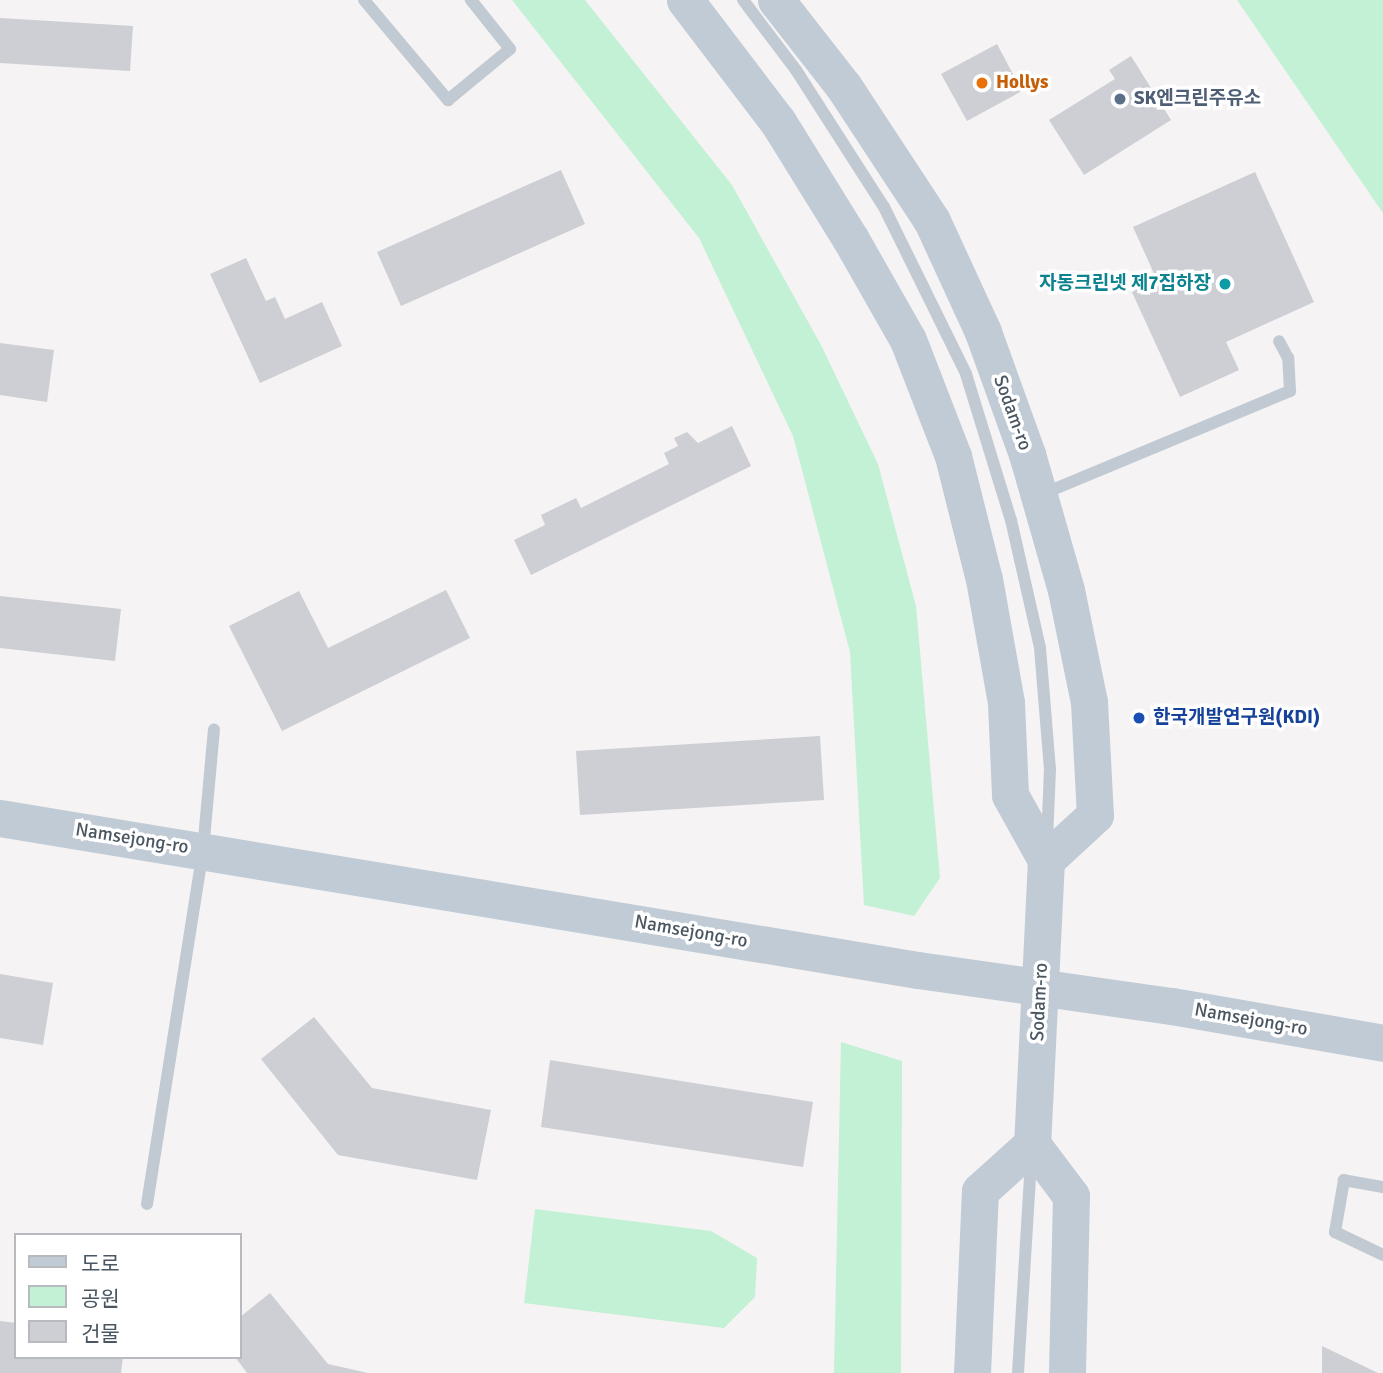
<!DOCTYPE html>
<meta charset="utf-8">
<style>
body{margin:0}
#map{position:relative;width:1383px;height:1373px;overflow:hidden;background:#f5f3f3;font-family:Signika,"Noto Sans KR",sans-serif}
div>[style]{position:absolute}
.green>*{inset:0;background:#c3f1d5}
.building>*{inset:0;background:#cdcfd5}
.lane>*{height:12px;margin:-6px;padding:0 6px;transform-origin:6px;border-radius:6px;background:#c1cad2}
.secondary>*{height:37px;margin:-18.5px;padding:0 18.5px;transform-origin:18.5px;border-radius:18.5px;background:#c1cbd6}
.dots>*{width:19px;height:19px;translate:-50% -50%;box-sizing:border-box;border:4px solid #fff;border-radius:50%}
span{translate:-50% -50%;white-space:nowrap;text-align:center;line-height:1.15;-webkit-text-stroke:7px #fff;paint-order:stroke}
.food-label{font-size:19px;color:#c56008;font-weight:700}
.left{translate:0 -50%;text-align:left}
.service-label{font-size:19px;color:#4e5e75;font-weight:700}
.culture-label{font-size:19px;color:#0d838f;font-weight:700}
.right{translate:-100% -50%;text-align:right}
.street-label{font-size:19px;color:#4a5661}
.transit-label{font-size:19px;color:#164399;font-weight:700}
.legend{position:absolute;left:14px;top:1233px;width:228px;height:126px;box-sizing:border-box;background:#fff;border:2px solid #b7bbc0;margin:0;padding:9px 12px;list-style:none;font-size:21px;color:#4a5661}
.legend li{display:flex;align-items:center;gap:14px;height:35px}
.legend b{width:35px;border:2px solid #b7bbc0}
</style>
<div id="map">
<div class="green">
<i style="clip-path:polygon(512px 0,585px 0,732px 185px,821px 345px,878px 464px,916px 606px,940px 878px,914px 916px,864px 905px,850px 652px,793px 436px,699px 238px)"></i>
<i style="clip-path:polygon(1237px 0,1383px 0,1383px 213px)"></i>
<i style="clip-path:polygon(841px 1042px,902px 1061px,901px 1373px,834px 1373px)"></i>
<i style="clip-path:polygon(535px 1209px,711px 1231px,757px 1258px,755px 1297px,724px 1328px,524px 1303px)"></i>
</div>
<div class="building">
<i style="clip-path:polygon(0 18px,133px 26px,130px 71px,0 63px)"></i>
<i style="clip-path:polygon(997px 44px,1022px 91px,967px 121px,941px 74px)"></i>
<i style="clip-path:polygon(1131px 56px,1171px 120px,1084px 175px,1049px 120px,1115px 79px,1109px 70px)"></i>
<i style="clip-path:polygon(561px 170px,585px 224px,401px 306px,377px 252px)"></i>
<i style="clip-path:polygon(1255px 172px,1314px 302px,1226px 342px,1239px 370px,1180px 397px,1131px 290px,1156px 278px,1133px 227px)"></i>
<i style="clip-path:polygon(246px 258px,266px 301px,275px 297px,285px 319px,322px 302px,342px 346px,260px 383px,210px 274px)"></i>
<i style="clip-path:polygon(0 343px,54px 350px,47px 402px,0 395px)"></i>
<i style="clip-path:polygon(732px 426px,751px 466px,531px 575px,514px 540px,545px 525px,541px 515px,576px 498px,581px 508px,669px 464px,664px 453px,678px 446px,674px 438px,687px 432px,698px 443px)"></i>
<i style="clip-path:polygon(446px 590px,470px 638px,282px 731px,229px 626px,299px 591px,328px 648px)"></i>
<i style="clip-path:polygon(0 596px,121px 609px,115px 661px,0 648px)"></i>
<i style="clip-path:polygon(820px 736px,824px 800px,580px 815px,576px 751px)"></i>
<i style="clip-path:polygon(0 974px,53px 983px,43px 1045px,0 1038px)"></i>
<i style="clip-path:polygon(314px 1017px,372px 1088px,491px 1110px,477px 1180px,338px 1155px,261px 1059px)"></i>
<i style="clip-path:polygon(550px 1060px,813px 1102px,803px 1167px,541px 1127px)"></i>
<i style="clip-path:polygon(270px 1293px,328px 1364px,368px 1373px,247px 1373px,235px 1357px,240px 1357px,240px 1317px)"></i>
<i style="clip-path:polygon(0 1321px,16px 1323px,16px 1357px,123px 1357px,121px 1373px,0 1373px)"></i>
<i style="clip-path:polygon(1322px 1346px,1378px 1373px,1322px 1373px)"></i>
</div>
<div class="lane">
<i style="left:364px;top:0;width:131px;rotate:50deg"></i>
<i style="left:448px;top:100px;width:80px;rotate:-39.4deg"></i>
<i style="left:510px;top:49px;width:63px;rotate:-128.5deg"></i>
<i style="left:743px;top:0;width:88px;rotate:52.9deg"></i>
<i style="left:796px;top:70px;width:163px;rotate:57.3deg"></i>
<i style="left:884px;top:207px;width:186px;rotate:63.8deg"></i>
<i style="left:966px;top:374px;width:153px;rotate:72.9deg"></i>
<i style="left:1011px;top:520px;width:131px;rotate:77.2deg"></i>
<i style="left:1040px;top:648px;width:121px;rotate:85.3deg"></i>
<i style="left:1050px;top:769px;width:71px;rotate:92.4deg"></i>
<i style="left:1040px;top:495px;width:271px;rotate:-22.6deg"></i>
<i style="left:1290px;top:391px;width:33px;rotate:-93deg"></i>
<i style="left:1288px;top:358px;width:19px;rotate:-118deg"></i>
<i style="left:1383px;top:1187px;width:40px;rotate:-170deg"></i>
<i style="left:1344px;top:1180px;width:53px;rotate:99.8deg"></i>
<i style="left:1335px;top:1232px;width:53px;rotate:25.6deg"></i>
<i style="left:147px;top:1204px;width:358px;rotate:-81deg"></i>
<i style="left:203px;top:850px;width:121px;rotate:-84.8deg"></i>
<i style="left:1018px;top:1373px;width:215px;rotate:-86.5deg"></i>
</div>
<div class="secondary">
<i style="left:685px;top:0;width:153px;rotate:52.7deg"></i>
<i style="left:778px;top:122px;width:137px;rotate:58.2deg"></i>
<i style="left:850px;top:238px;width:117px;rotate:60.4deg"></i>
<i style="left:908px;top:340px;width:124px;rotate:68.8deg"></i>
<i style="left:953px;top:456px;width:127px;rotate:75.9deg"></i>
<i style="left:984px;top:579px;width:126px;rotate:79.9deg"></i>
<i style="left:1006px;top:703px;width:92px;rotate:87.5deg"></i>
<i style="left:1010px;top:795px;width:74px;rotate:61deg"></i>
<i style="left:1046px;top:860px;width:284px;rotate:92.8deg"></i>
<i style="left:1032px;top:1144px;width:65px;rotate:53.1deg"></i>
<i style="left:1071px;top:1196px;width:177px;rotate:91.3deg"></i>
<i style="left:776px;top:0;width:110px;rotate:52deg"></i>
<i style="left:844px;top:87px;width:160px;rotate:56.7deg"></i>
<i style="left:932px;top:221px;width:122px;rotate:65.3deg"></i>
<i style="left:983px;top:332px;width:130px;rotate:70.2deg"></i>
<i style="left:1027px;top:454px;width:141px;rotate:74deg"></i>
<i style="left:1066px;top:590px;width:114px;rotate:78.4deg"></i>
<i style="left:1089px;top:702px;width:113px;rotate:87deg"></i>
<i style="left:1095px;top:815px;width:67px;rotate:137.4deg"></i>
<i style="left:0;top:818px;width:930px;rotate:9.4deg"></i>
<i style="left:918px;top:970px;width:257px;rotate:8.1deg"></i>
<i style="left:1172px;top:1006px;width:214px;rotate:9.9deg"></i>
<i style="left:972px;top:1373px;width:182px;rotate:-87.5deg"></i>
<i style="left:980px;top:1191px;width:70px;rotate:-42.1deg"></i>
</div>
<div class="dots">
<i style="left:982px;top:83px;background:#e8710a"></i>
<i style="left:1120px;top:99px;background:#5c6f8a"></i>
<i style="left:1225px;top:284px;background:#0f9aa8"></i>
<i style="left:1139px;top:718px;background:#1a4fb4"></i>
</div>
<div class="food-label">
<span class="left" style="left:996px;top:83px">Hollys</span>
</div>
<div class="service-label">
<span class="left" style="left:1134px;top:99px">SK엔크린주유소</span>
</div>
<div class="culture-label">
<span class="right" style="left:1211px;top:284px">자동크린넷 제7집하장</span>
</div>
<div class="street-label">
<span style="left:1012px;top:413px;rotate:70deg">Sodam-ro</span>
<span style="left:132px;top:839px;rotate:9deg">Namsejong-ro</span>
<span style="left:691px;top:932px;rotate:10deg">Namsejong-ro</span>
<span style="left:1040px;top:1002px;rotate:-87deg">Sodam-ro</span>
<span style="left:1251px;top:1020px;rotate:10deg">Namsejong-ro</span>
</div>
<div class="transit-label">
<span class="left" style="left:1153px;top:718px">한국개발연구원(KDI)</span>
</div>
<ul class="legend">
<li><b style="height:9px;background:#c1cbd6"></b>도로</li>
<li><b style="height:19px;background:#c3f1d5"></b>공원</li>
<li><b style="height:19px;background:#cdcfd5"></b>건물</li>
</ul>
</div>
